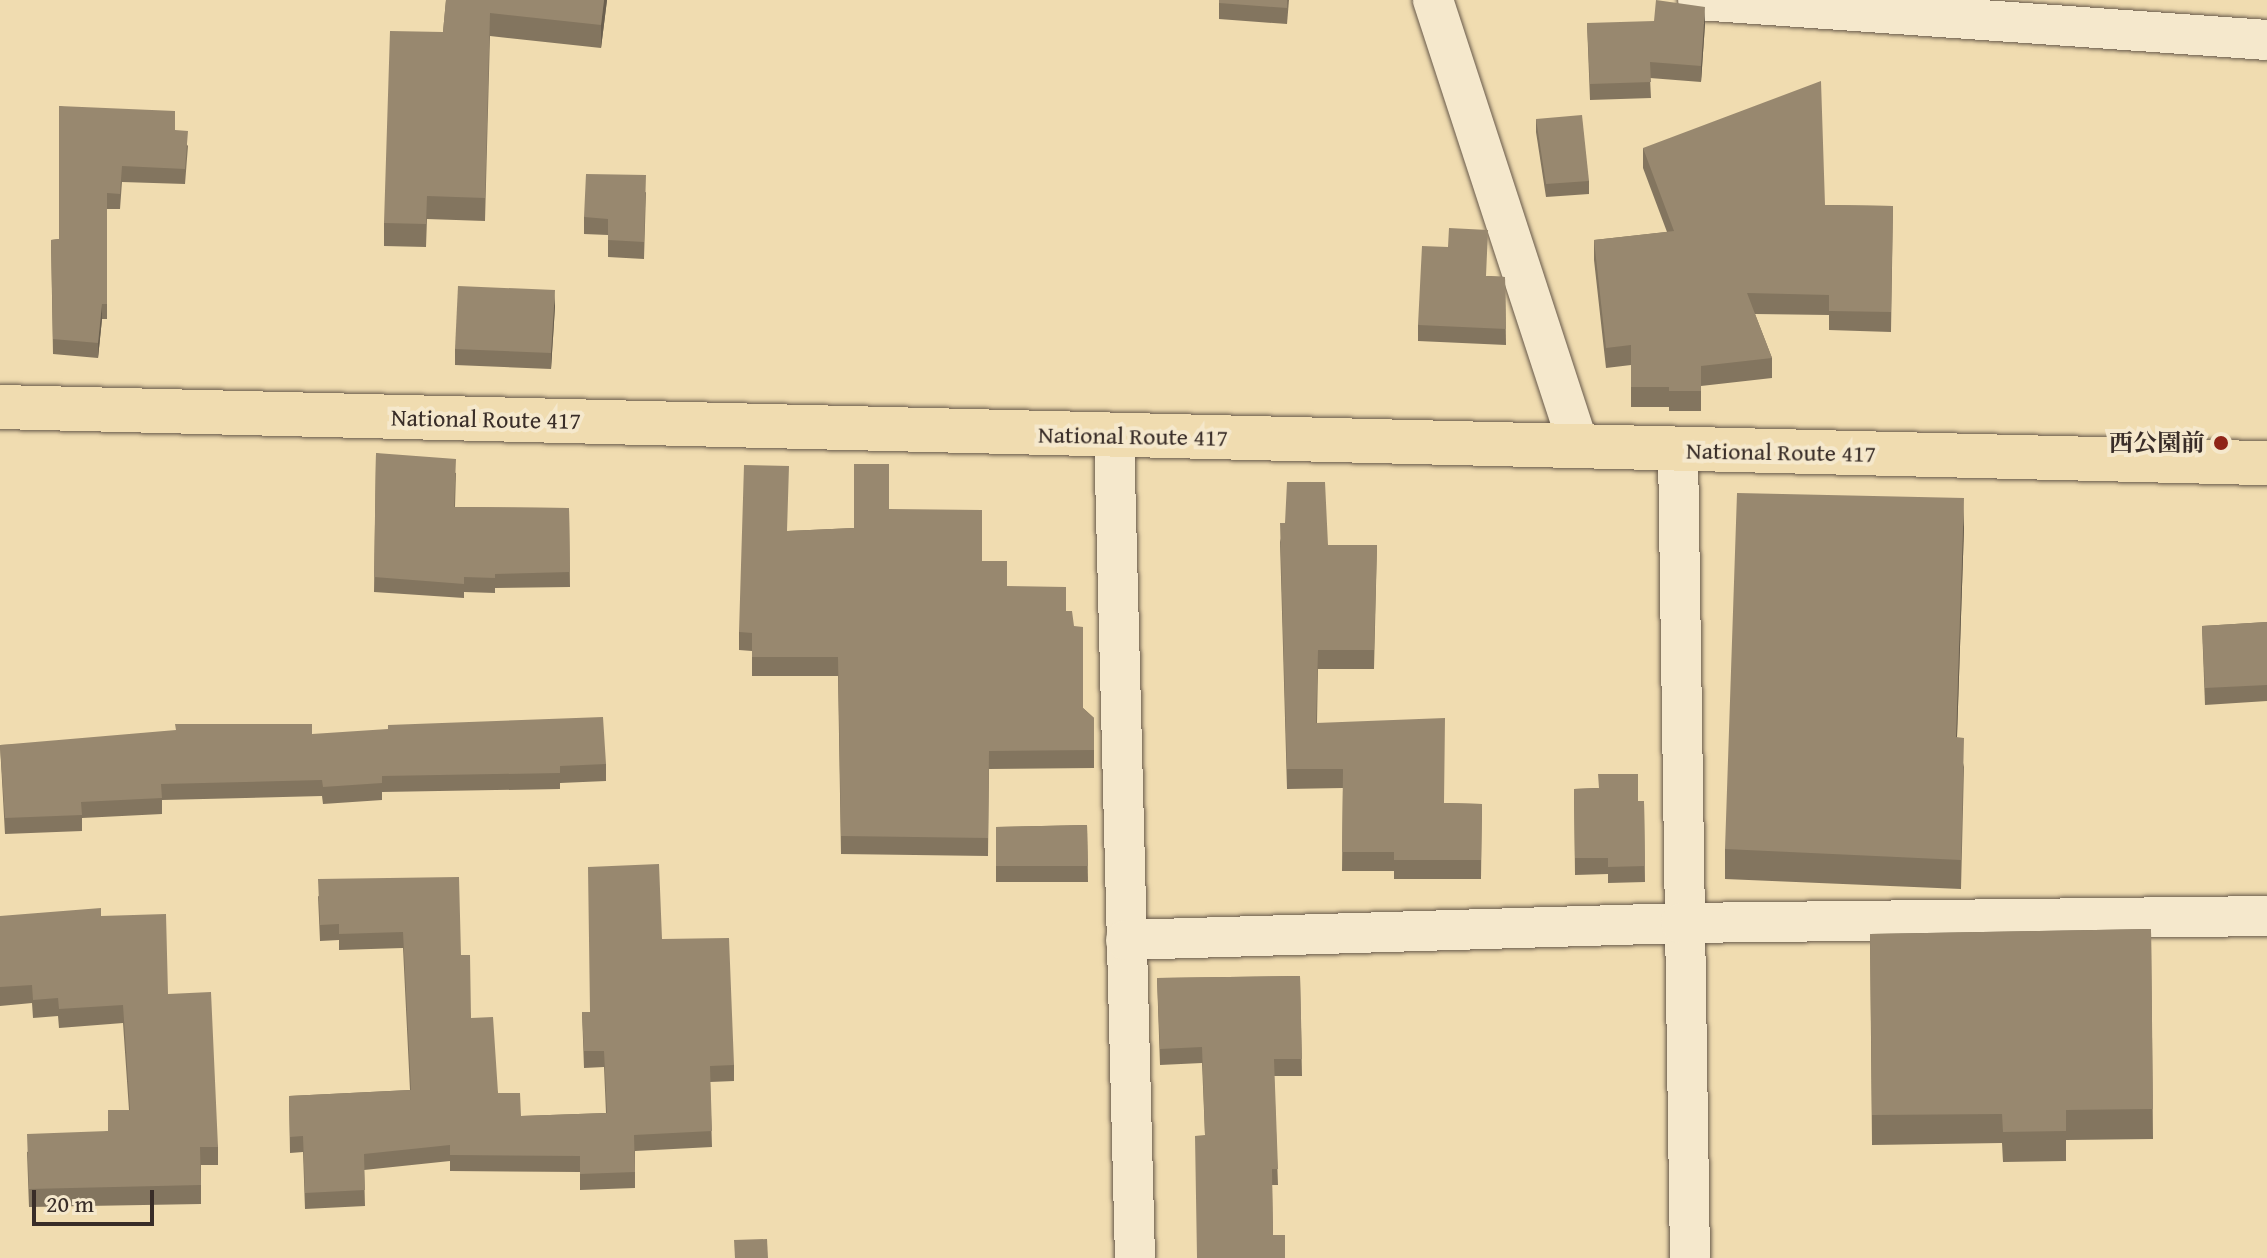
<!DOCTYPE html>
<meta charset="utf-8">
<style>
body{margin:0}
#map{position:relative;width:2267px;height:1258px;overflow:hidden;background:#f0dcb0;font-family:"Gentium Book Plus","Noto Serif JP",serif}
div>[style]{position:absolute}
.roads{filter:drop-shadow(0 0 2px #67594a) drop-shadow(0 0 2px #67594a)}
.minor>*{height:40px;margin:-20px;padding:0 20px;transform-origin:20px;border-radius:20px;background:#f5e8cc}
.highway>*{height:44px;margin:-22px;padding:0 22px;transform-origin:22px;border-radius:22px;background:#f0dcb0}
.wall>*{inset:0;background:#83755f}
.shaded-wall>*{inset:0;background:#6a5f4e}
.building>*{inset:0;background:#98886f}
.dots>*{width:22px;height:22px;translate:-50% -50%;box-sizing:border-box;border:4px solid #f5e8cc;border-radius:50%}
span{translate:-50% -50%;white-space:nowrap;text-align:center;line-height:1.15;-webkit-text-stroke:8px #f5e8cc;paint-order:stroke}
.street-label{font-size:24px;color:#392d28}
.poi-label{font-size:24px;color:#392d28;font-weight:700}
.right{translate:-100% -50%;text-align:right}
.scale{position:absolute;left:32px;top:1190px;width:122px;height:36px;box-sizing:border-box;border:4px solid #392d28;border-top:0;padding-left:10px;font-size:24px;line-height:28px;white-space:nowrap;color:#392d28;-webkit-text-stroke:6px #f5e8cc;paint-order:stroke}
</style>
<div id="map">
<div class="roads">
<div class="minor">
<i style="left:1433px;top:0;width:470px;rotate:71.9deg"></i>
<i style="left:1698px;top:0;width:570px;rotate:4.02deg"></i>
<i style="left:1114px;top:435px;width:823px;rotate:88.54deg"></i>
<i style="left:1678px;top:450px;width:808px;rotate:89.15deg"></i>
<i style="left:1126px;top:940px;width:555px;rotate:-1.75deg"></i>
<i style="left:1681px;top:923px;width:586px;rotate:-0.68deg"></i>
</div>
<div class="highway">
<i style="left:0;top:407px;width:2268px;rotate:1.42deg"></i>
</div>
</div>
<div class="wall">
<i style="clip-path:polygon(446px 0,607px 0,601px 48px,490px 36px,485px 221px,427px 219px,426px 247px,384px 246px,384px 223px,443px 32px)"></i>
<i style="clip-path:polygon(1219px 0,1289px 0,1287px 24px,1219px 19px)"></i>
<i style="clip-path:polygon(1587px 23px,1705px 24px,1701px 82px,1650px 78px,1651px 98px,1590px 100px)"></i>
<i style="clip-path:polygon(59px 106px,175px 130px,188px 146px,185px 184px,122px 182px,120px 209px,107px 209px,107px 319px,102px 319px,98px 358px,53px 354px,51px 240px,59px 239px)"></i>
<i style="clip-path:polygon(1536px 119px,1589px 181px,1589px 194px,1546px 197px,1536px 132px)"></i>
<i style="clip-path:polygon(1643px 148px,1825px 205px,1893px 206px,1891px 332px,1829px 330px,1829px 315px,1755px 314px,1772px 358px,1772px 378px,1701px 386px,1701px 411px,1669px 411px,1669px 407px,1631px 407px,1631px 365px,1606px 368px,1594px 260px,1594px 240px,1667px 232px,1643px 168px)"></i>
<i style="clip-path:polygon(646px 192px,644px 259px,608px 257px,608px 235px,584px 234px,584px 217px)"></i>
<i style="clip-path:polygon(1487px 276px,1505px 277px,1506px 345px,1418px 341px,1418px 325px)"></i>
<i style="clip-path:polygon(555px 306px,551px 369px,455px 365px,455px 349px)"></i>
<i style="clip-path:polygon(376px 453px,456px 473px,455px 507px,569px 508px,570px 587px,495px 588px,495px 593px,464px 592px,464px 598px,374px 592px)"></i>
<i style="clip-path:polygon(889px 509px,982px 561px,1007px 586px,1066px 611px,1083px 708px,1094px 718px,1094px 768px,989px 769px,988px 856px,841px 854px,838px 676px,752px 676px,752px 651px,739px 650px,739px 632px,788px 531px,854px 528px)"></i>
<i style="clip-path:polygon(1285px 523px,1328px 545px,1377px 545px,1374px 669px,1318px 669px,1317px 723px,1444px 803px,1482px 804px,1481px 879px,1394px 879px,1394px 871px,1342px 871px,1343px 788px,1287px 789px,1280px 542px)"></i>
<i style="clip-path:polygon(1964px 527px,1957px 737px,1964px 767px,1961px 889px,1725px 879px,1725px 849px)"></i>
<i style="clip-path:polygon(2267px 622px,2267px 701px,2205px 705px,2202px 626px)"></i>
<i style="clip-path:polygon(312px 734px,606px 764px,606px 781px,560px 783px,560px 789px,382px 792px,382px 800px,323px 804px,322px 796px,162px 800px,162px 814px,82px 818px,82px 831px,5px 834px,0 745px)"></i>
<i style="clip-path:polygon(1598px 788px,1638px 801px,1644px 801px,1645px 882px,1608px 883px,1608px 874px,1575px 875px,1574px 789px)"></i>
<i style="clip-path:polygon(1087px 825px,1088px 882px,996px 882px,996px 827px)"></i>
<i style="clip-path:polygon(318px 896px,461px 955px,471px 1018px,498px 1093px,521px 1116px,606px 1113px,604px 1067px,584px 1068px,582px 1012px,590px 1012px,662px 939px,734px 1065px,734px 1081px,710px 1082px,712px 1147px,635px 1151px,635px 1188px,580px 1190px,580px 1172px,450px 1171px,450px 1161px,364px 1170px,365px 1206px,305px 1209px,303px 1152px,290px 1153px,289px 1096px,410px 1090px,403px 948px,339px 950px,339px 940px,320px 941px)"></i>
<i style="clip-path:polygon(0 916px,101px 916px,168px 994px,218px 1147px,218px 1165px,201px 1165px,201px 1204px,29px 1207px,27px 1152px,108px 1131px,129px 1110px,123px 1023px,59px 1028px,58px 1016px,33px 1018px,32px 1003px,0 1006px)"></i>
<i style="clip-path:polygon(2151px 929px,2153px 1139px,2066px 1140px,2066px 1161px,2003px 1162px,2002px 1143px,1872px 1145px,1870px 934px)"></i>
<i style="clip-path:polygon(1300px 976px,1302px 1076px,1274px 1076px,1278px 1185px,1272px 1185px,1273px 1235px,1205px 1135px,1202px 1063px,1160px 1065px,1157px 978px)"></i>
</div>
<div class="shaded-wall">
<i style="clip-path:polygon(604px 0,607px 0,601px 48px,601px 25px)"></i>
<i style="clip-path:polygon(1705px 7px,1705px 24px,1701px 82px,1701px 66px)"></i>
<i style="clip-path:polygon(555px 290px,555px 306px,551px 369px,551px 353px)"></i>
<i style="clip-path:polygon(102px 304px,102px 319px,98px 358px,98px 343px)"></i>
<i style="clip-path:polygon(1964px 498px,1964px 527px,1956px 766px,1956px 737px)"></i>
</div>
<div class="building">
<i style="clip-path:polygon(446px 0,604px 0,601px 25px,490px 13px,485px 198px,427px 196px,426px 224px,384px 223px,390px 31px,443px 32px)"></i>
<i style="clip-path:polygon(1219px 0,1287px 0,1287px 8px,1219px 3px)"></i>
<i style="clip-path:polygon(1656px 0,1705px 7px,1701px 66px,1650px 62px,1651px 82px,1590px 84px,1587px 23px,1654px 21px)"></i>
<i style="clip-path:polygon(1821px 81px,1825px 205px,1893px 206px,1891px 312px,1829px 311px,1829px 295px,1747px 293px,1772px 358px,1701px 366px,1701px 391px,1669px 391px,1669px 387px,1631px 387px,1631px 345px,1606px 348px,1594px 240px,1674px 231px,1643px 148px)"></i>
<i style="clip-path:polygon(59px 106px,175px 111px,175px 130px,188px 131px,185px 169px,122px 166px,120px 194px,107px 193px,107px 304px,102px 304px,98px 343px,53px 339px,51px 240px,59px 239px)"></i>
<i style="clip-path:polygon(1582px 115px,1589px 181px,1546px 184px,1536px 119px)"></i>
<i style="clip-path:polygon(586px 174px,646px 175px,644px 242px,608px 240px,608px 219px,584px 217px)"></i>
<i style="clip-path:polygon(1449px 228px,1488px 230px,1486px 276px,1505px 277px,1506px 329px,1418px 325px,1422px 246px,1448px 247px)"></i>
<i style="clip-path:polygon(458px 286px,555px 290px,551px 353px,455px 349px)"></i>
<i style="clip-path:polygon(376px 453px,456px 459px,454px 507px,569px 508px,570px 572px,495px 574px,495px 578px,464px 577px,464px 584px,374px 577px)"></i>
<i style="clip-path:polygon(854px 464px,889px 464px,889px 509px,982px 510px,982px 561px,1007px 561px,1007px 586px,1066px 587px,1066px 611px,1072px 611px,1074px 626px,1083px 627px,1083px 708px,1094px 718px,1094px 750px,989px 751px,988px 838px,841px 836px,838px 657px,752px 657px,752px 633px,739px 632px,744px 465px,789px 466px,787px 531px,854px 528px)"></i>
<i style="clip-path:polygon(1287px 482px,1325px 482px,1328px 545px,1377px 545px,1374px 650px,1318px 650px,1316px 723px,1445px 718px,1444px 803px,1482px 804px,1481px 860px,1394px 860px,1394px 852px,1342px 852px,1343px 769px,1287px 769px,1280px 523px,1285px 523px)"></i>
<i style="clip-path:polygon(1737px 493px,1964px 498px,1956px 737px,1964px 738px,1961px 860px,1725px 849px)"></i>
<i style="clip-path:polygon(2267px 622px,2267px 685px,2205px 688px,2202px 626px)"></i>
<i style="clip-path:polygon(603px 717px,606px 764px,560px 766px,560px 773px,382px 776px,382px 783px,323px 787px,322px 780px,161px 784px,162px 798px,81px 802px,82px 815px,5px 818px,0 745px,176px 730px,175px 724px,312px 724px,312px 734px,388px 729px,388px 725px)"></i>
<i style="clip-path:polygon(1598px 774px,1638px 774px,1638px 801px,1644px 801px,1645px 866px,1608px 867px,1608px 858px,1575px 858px,1574px 789px,1599px 788px)"></i>
<i style="clip-path:polygon(1087px 825px,1088px 866px,996px 866px,996px 827px)"></i>
<i style="clip-path:polygon(659px 864px,662px 939px,729px 938px,734px 1065px,710px 1066px,712px 1131px,634px 1135px,635px 1172px,580px 1174px,580px 1156px,450px 1155px,450px 1145px,364px 1154px,365px 1190px,305px 1193px,303px 1136px,290px 1137px,289px 1096px,411px 1090px,403px 932px,339px 934px,339px 924px,320px 925px,318px 879px,459px 877px,461px 955px,470px 955px,471px 1018px,493px 1017px,498px 1093px,520px 1093px,521px 1116px,607px 1113px,604px 1051px,584px 1051px,582px 1012px,590px 1012px,588px 867px)"></i>
<i style="clip-path:polygon(101px 908px,101px 916px,166px 914px,168px 994px,211px 992px,218px 1147px,200px 1147px,201px 1185px,29px 1189px,27px 1134px,108px 1131px,108px 1110px,130px 1110px,123px 1005px,59px 1009px,58px 998px,33px 1000px,32px 985px,0 987px,0 916px)"></i>
<i style="clip-path:polygon(2151px 929px,2153px 1109px,2066px 1110px,2066px 1131px,2003px 1132px,2002px 1114px,1872px 1115px,1870px 934px)"></i>
<i style="clip-path:polygon(1300px 976px,1302px 1059px,1274px 1059px,1278px 1169px,1272px 1169px,1273px 1235px,1285px 1235px,1285px 1258px,1197px 1258px,1195px 1136px,1205px 1135px,1202px 1047px,1160px 1049px,1157px 978px)"></i>
<i style="clip-path:polygon(767px 1239px,768px 1258px,735px 1258px,734px 1240px)"></i>
</div>
<div class="dots">
<i style="left:2221px;top:443px;background:#8f2418"></i>
</div>
<div class="street-label">
<span style="left:486px;top:419px;rotate:1deg">National Route 417</span>
<span style="left:1133px;top:436px;rotate:1deg">National Route 417</span>
<span style="left:1781px;top:452px;rotate:1deg">National Route 417</span>
</div>
<div class="poi-label">
<span class="right" style="left:2205px;top:443px">西公園前</span>
</div>
<div class="scale">20 m</div>
</div>
